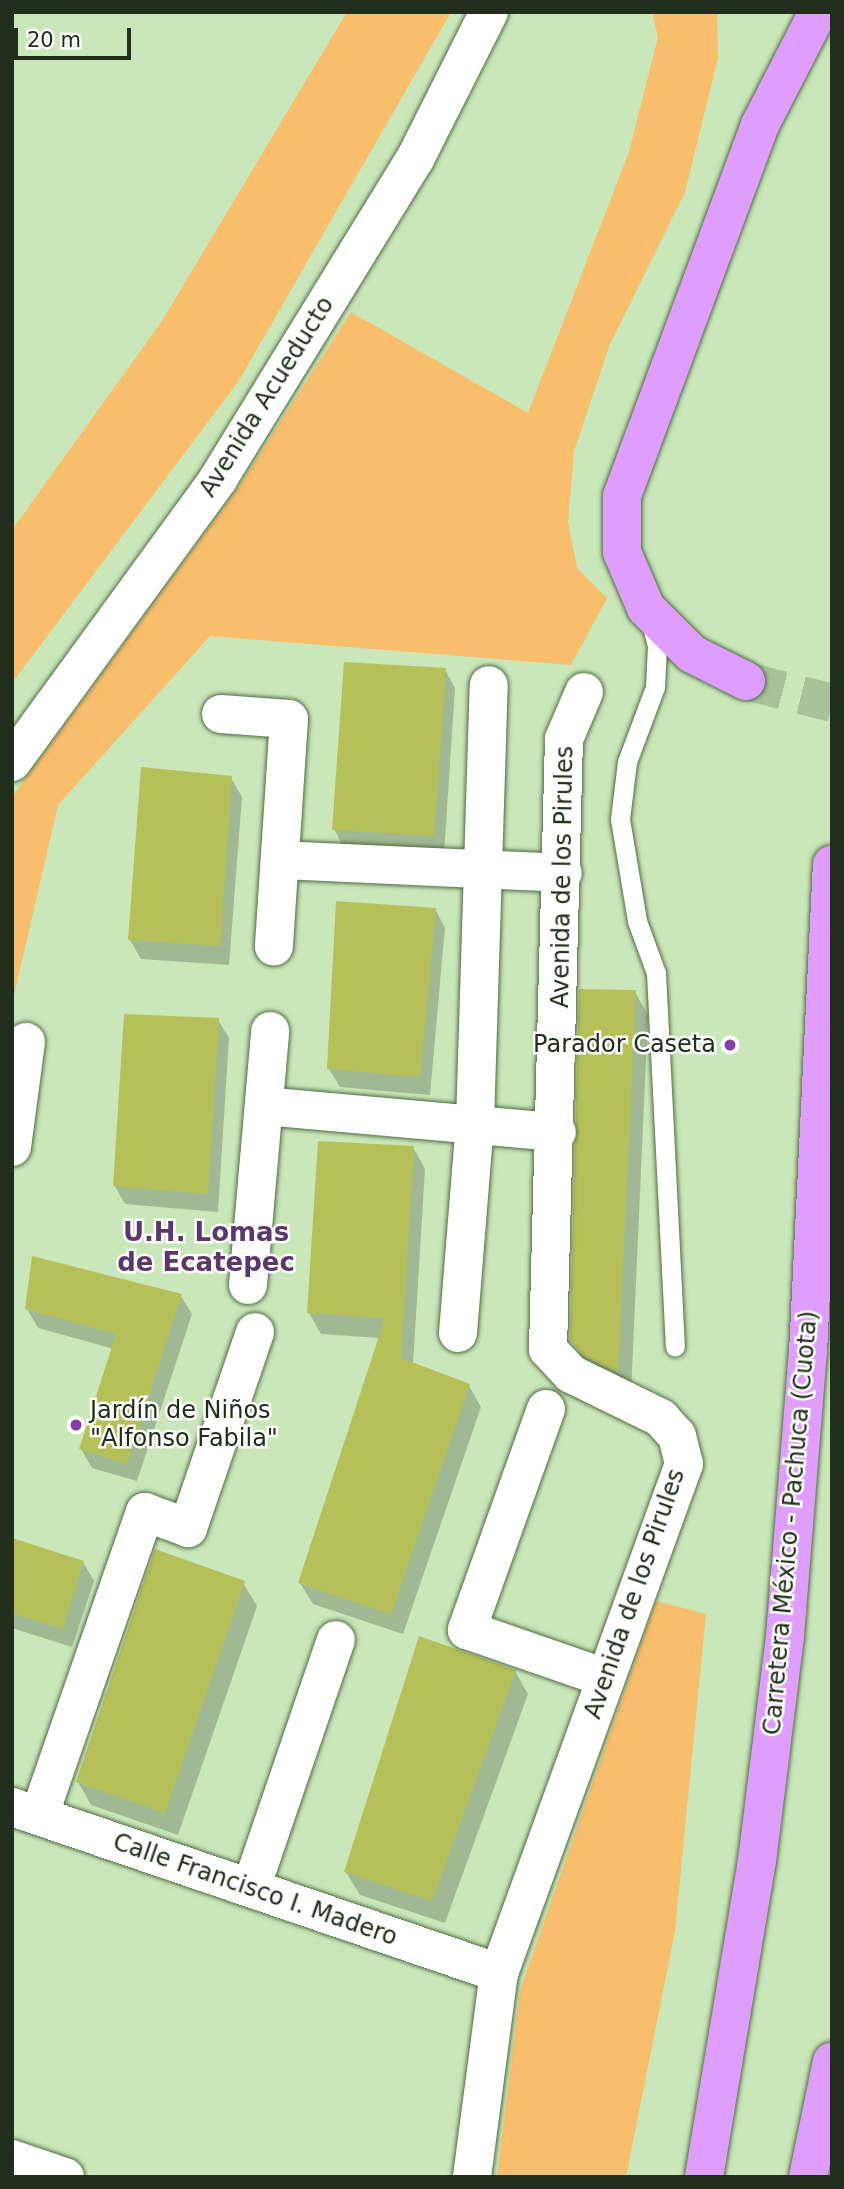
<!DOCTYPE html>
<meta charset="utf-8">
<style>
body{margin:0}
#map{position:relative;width:844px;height:2189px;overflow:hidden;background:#c9e7b9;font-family:"DejaVu Sans",sans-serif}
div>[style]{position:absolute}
.green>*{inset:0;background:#f8be6b}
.shadow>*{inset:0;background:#0003}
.building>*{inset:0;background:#b5c158}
.motorway-tunnel>*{height:38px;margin-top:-19px;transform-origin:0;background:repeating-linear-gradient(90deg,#a8c29a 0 38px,transparent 0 57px)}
.roads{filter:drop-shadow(0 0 2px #526c43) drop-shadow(0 0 2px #526c43)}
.service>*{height:19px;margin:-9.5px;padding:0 9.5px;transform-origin:9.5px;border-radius:9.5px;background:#fff}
.minor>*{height:38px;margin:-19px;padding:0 19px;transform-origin:19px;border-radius:19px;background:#fff}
.tertiary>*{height:38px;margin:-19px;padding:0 19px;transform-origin:19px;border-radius:19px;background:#fff}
.motorway>*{height:38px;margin:-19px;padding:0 19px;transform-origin:19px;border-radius:19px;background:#df9efd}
.dots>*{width:19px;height:19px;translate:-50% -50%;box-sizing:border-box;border:4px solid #fbfefa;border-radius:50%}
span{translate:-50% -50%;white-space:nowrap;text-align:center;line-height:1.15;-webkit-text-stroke:5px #fbfefa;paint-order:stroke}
.street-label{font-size:24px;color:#222e1c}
.poi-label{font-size:24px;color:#222e1c}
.right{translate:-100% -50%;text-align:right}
.left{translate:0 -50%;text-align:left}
.neighbourhood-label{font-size:26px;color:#5d366e;font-weight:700}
.frame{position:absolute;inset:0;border:14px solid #222e1c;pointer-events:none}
.scale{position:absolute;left:14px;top:28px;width:117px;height:32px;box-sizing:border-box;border:4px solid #222e1c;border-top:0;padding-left:9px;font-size:21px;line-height:24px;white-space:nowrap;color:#222e1c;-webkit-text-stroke:5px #fbfefa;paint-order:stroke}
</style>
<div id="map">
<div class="green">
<i style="clip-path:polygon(347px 12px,451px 12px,238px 382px,12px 683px,12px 530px,162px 321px)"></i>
<i style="clip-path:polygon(652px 12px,717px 12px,718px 58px,685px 192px,610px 344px,574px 451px,568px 522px,577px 568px,607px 598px,571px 665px,210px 636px,58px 805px,12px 1004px,12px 797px,238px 488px,351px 312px,528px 413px,629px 152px,658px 37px)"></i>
<i style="clip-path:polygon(656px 1601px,706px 1614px,675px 1931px,626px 2177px,497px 2177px,520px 1991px)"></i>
</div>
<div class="shadow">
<i style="clip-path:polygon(445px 670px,455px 688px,444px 854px,344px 848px,334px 829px)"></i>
<i style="clip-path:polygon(231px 778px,242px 797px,229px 965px,141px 959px,130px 940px)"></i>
<i style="clip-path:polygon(435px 909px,445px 928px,430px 1095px,340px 1087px,329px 1069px)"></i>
<i style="clip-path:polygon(635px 992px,648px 1015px,631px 1393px,586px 1364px,572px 1340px)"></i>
<i style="clip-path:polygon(218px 1020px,229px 1038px,218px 1212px,125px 1204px,114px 1185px)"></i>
<i style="clip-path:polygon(413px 1147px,425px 1169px,413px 1365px,469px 1386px,481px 1407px,403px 1634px,313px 1604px,300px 1583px,380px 1338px,321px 1334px,309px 1313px)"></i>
<i style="clip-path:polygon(181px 1296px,192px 1314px,137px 1481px,92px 1468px,81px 1449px,114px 1349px,38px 1328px,27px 1309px)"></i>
<i style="clip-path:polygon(12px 1539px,83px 1562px,94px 1581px,72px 1647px,12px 1628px)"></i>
<i style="clip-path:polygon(243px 1583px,257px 1606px,178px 1835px,91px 1805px,78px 1782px)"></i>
<i style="clip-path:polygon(515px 1671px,528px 1694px,445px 1923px,360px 1895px,346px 1872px)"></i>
</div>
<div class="building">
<i style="clip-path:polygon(344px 662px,446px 668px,434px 836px,332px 830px)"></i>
<i style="clip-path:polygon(141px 767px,232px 776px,220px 946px,128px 940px)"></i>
<i style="clip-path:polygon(336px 901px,436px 908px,420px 1077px,327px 1069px)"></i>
<i style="clip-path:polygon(579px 989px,636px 990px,618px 1372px,584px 1356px,570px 1341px)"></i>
<i style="clip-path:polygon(124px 1014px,219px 1018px,208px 1194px,113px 1186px)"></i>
<i style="clip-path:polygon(318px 1141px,414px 1146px,401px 1358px,470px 1384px,391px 1614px,298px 1583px,385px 1318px,307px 1313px)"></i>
<i style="clip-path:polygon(32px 1256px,182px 1294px,127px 1464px,79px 1449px,116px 1334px,25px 1309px)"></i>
<i style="clip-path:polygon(12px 1538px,84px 1561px,62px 1629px,12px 1613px)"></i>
<i style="clip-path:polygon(155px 1549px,245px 1581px,165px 1813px,76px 1782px)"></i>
<i style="clip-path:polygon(419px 1636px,516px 1670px,432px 1901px,344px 1872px)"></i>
</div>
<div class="motorway-tunnel">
<i style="left:746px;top:681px;width:89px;rotate:14.3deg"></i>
</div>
<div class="roads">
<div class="service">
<i style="left:651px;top:622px;width:25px;rotate:76deg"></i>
<i style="left:657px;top:646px;width:41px;rotate:92.8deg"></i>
<i style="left:655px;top:687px;width:80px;rotate:110.5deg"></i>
<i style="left:627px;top:762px;width:57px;rotate:97deg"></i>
<i style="left:620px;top:819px;width:103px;rotate:80.5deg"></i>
<i style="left:637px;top:921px;width:55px;rotate:69.9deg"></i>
<i style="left:656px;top:973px;width:374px;rotate:87.1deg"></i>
</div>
<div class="minor">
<i style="left:221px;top:714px;width:68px;rotate:4.2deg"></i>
<i style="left:289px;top:719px;width:228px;rotate:93.8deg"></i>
<i style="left:280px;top:860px;width:283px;rotate:2.6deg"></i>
<i style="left:264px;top:1106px;width:294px;rotate:5.1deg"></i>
<i style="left:12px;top:1147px;width:106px;rotate:-82.4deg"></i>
<i style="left:248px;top:1285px;width:255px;rotate:-85deg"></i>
<i style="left:458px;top:1333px;width:212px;rotate:-85.4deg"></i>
<i style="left:475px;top:1122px;width:437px;rotate:-88.2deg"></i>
<i style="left:546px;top:1409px;width:235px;rotate:109.7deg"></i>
<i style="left:467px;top:1630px;width:147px;rotate:19.1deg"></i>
<i style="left:12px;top:1807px;width:515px;rotate:18.82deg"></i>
<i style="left:39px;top:1816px;width:322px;rotate:-70.8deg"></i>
<i style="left:145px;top:1512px;width:46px;rotate:20.4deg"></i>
<i style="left:188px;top:1528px;width:207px;rotate:-71.1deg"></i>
<i style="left:251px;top:1888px;width:262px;rotate:-71.1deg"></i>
<i style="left:12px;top:2159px;width:56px;rotate:18.8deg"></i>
<i style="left:472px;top:2177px;width:206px;rotate:-82.5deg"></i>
<i style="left:499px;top:1973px;width:542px;rotate:-70.03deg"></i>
<i style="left:684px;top:1464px;width:29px;rotate:-104deg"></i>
<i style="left:677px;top:1436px;width:24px;rotate:-132deg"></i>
<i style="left:661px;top:1418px;width:100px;rotate:-153.9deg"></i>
<i style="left:571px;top:1374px;width:34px;rotate:-133deg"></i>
<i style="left:548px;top:1349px;width:610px;rotate:-88.5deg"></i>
<i style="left:564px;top:739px;width:51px;rotate:-66.9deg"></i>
</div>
<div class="tertiary">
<i style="left:12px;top:762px;width:350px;rotate:-53.9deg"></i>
<i style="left:218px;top:479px;width:376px;rotate:-58.4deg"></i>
<i style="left:415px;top:159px;width:165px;rotate:-63.3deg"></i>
</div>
<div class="motorway">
<i style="left:746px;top:681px;width:60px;rotate:-153.4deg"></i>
<i style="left:692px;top:654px;width:65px;rotate:-135deg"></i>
<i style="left:646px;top:608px;width:61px;rotate:-113.2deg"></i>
<i style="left:622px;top:552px;width:56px;rotate:-90deg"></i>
<i style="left:622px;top:496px;width:396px;rotate:-69.6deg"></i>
<i style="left:760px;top:125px;width:127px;rotate:-62.8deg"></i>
<i style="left:704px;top:2177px;width:320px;rotate:-80.5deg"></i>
<i style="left:757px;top:1861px;width:227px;rotate:-82.9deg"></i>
<i style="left:785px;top:1636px;width:284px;rotate:-85.4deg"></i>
<i style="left:808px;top:1353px;width:489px;rotate:-87.2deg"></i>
<i style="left:808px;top:2177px;width:118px;rotate:-78.3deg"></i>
</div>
</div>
<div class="dots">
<i style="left:730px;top:1045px;background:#8a3baa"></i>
<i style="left:76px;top:1425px;background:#8a3baa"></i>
</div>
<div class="street-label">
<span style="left:267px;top:397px;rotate:-58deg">Avenida Acueducto</span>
<span style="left:563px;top:877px;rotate:-89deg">Avenida de los Pirules</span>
<span style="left:791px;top:1523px;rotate:-85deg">Carretera México - Pachuca (Cuota)</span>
<span style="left:635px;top:1594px;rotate:-71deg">Avenida de los Pirules</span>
<span style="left:255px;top:1890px;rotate:19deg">Calle Francisco I. Madero</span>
</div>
<div class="poi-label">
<span class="right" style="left:716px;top:1045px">Parador Caseta</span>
<span class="left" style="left:90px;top:1425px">Jardín de Niños<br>"Alfonso Fabila"</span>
</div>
<div class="neighbourhood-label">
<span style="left:206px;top:1248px">U.H. Lomas<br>de Ecatepec</span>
</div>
<div class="frame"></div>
<div class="scale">20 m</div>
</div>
